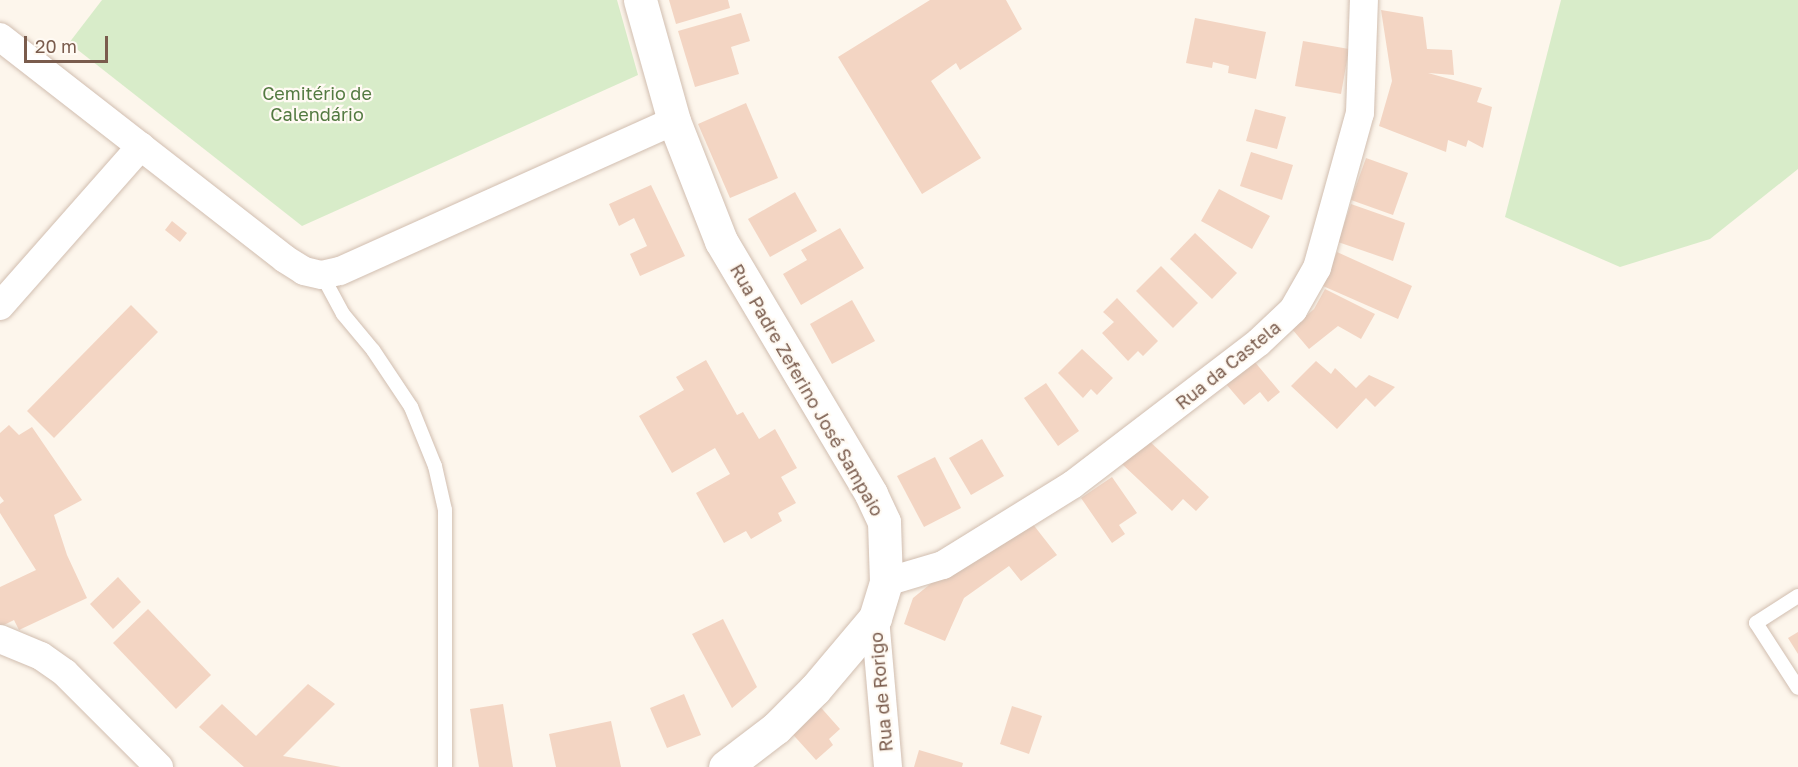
<!DOCTYPE html>
<meta charset="utf-8">
<style>
body{margin:0}
#map{position:relative;width:1798px;height:767px;overflow:hidden;background:#fdf6ec;font-family:"Golos Text",sans-serif}
div>[style]{position:absolute}
.green>*{inset:0;background:#d8ecc9}
.building>*{inset:0;background:#f3d5c3}
.roads{filter:drop-shadow(0 0 2px #d1beb0) drop-shadow(0 0 2px #d1beb0)}
.lane>*{height:14px;margin:-7px;padding:0 7px;transform-origin:7px;border-radius:7px;background:#fff}
.street>*{height:28px;margin:-14px;padding:0 14px;transform-origin:14px;border-radius:14px;background:#fff}
.secondary>*{height:33px;margin:-16.5px;padding:0 16.5px;transform-origin:16.5px;border-radius:16.5px;background:#fff}
span{translate:-50% -50%;white-space:nowrap;text-align:center;line-height:1.15;-webkit-text-stroke:4.5px #fffaf3;paint-order:stroke}
.park-label{font-size:18px;color:#537a41}
.street-label{font-size:18px;color:#7a5c4d}
.scale{position:absolute;left:24px;top:36px;width:84px;height:27px;box-sizing:border-box;border:3px solid #7a5c4d;border-top:0;padding-left:8px;font-size:18px;line-height:21px;white-space:nowrap;color:#7a5c4d;-webkit-text-stroke:4px #fffaf3;paint-order:stroke}
</style>
<div id="map">
<div class="green">
<i style="clip-path:polygon(102px 0,617px 0,638px 75px,302px 226px,69px 43px)"></i>
<i style="clip-path:polygon(1561px 0,1798px 0,1798px 169px,1710px 239px,1620px 267px,1505px 217px)"></i>
</div>
<div class="building">
<i style="clip-path:polygon(669px 0,728px 0,730px 8px,676px 24px)"></i>
<i style="clip-path:polygon(930px 0,1006px 0,1022px 29px,960px 70px,956px 63px,931px 81px,981px 158px,922px 194px,838px 57px)"></i>
<i style="clip-path:polygon(1381px 10px,1423px 17px,1427px 49px,1452px 50px,1454px 75px,1428px 73px,1482px 88px,1477px 102px,1492px 107px,1483px 148px,1468px 140px,1466px 147px,1448px 140px,1446px 152px,1379px 126px,1392px 81px)"></i>
<i style="clip-path:polygon(741px 13px,750px 41px,731px 47px,739px 74px,695px 87px,678px 31px)"></i>
<i style="clip-path:polygon(1195px 18px,1266px 32px,1256px 79px,1228px 73px,1229px 66px,1213px 62px,1212px 68px,1186px 63px)"></i>
<i style="clip-path:polygon(1303px 41px,1349px 49px,1341px 94px,1295px 86px)"></i>
<i style="clip-path:polygon(746px 103px,778px 178px,730px 198px,698px 124px)"></i>
<i style="clip-path:polygon(1255px 109px,1286px 117px,1277px 149px,1246px 141px)"></i>
<i style="clip-path:polygon(1251px 152px,1293px 165px,1282px 200px,1240px 186px)"></i>
<i style="clip-path:polygon(1366px 158px,1408px 173px,1393px 215px,1351px 200px)"></i>
<i style="clip-path:polygon(651px 185px,685px 256px,640px 276px,630px 254px,647px 246px,634px 218px,619px 226px,609px 204px)"></i>
<i style="clip-path:polygon(1219px 189px,1270px 216px,1252px 249px,1201px 221px)"></i>
<i style="clip-path:polygon(795px 192px,817px 231px,770px 257px,748px 219px)"></i>
<i style="clip-path:polygon(1351px 204px,1405px 223px,1393px 261px,1338px 242px)"></i>
<i style="clip-path:polygon(172px 221px,187px 233px,180px 242px,165px 230px)"></i>
<i style="clip-path:polygon(840px 228px,864px 268px,801px 305px,783px 274px,807px 260px,801px 250px)"></i>
<i style="clip-path:polygon(1195px 233px,1237px 273px,1212px 299px,1170px 259px)"></i>
<i style="clip-path:polygon(1337px 252px,1412px 286px,1398px 319px,1323px 286px)"></i>
<i style="clip-path:polygon(1161px 266px,1198px 303px,1173px 328px,1136px 291px)"></i>
<i style="clip-path:polygon(1325px 289px,1375px 314px,1361px 339px,1338px 326px,1309px 349px,1292px 329px,1314px 309px)"></i>
<i style="clip-path:polygon(1117px 298px,1158px 341px,1143px 356px,1138px 351px,1128px 361px,1102px 333px,1114px 322px,1103px 312px)"></i>
<i style="clip-path:polygon(852px 300px,875px 341px,832px 364px,810px 324px)"></i>
<i style="clip-path:polygon(131px 305px,158px 332px,54px 438px,27px 411px)"></i>
<i style="clip-path:polygon(1082px 349px,1113px 378px,1097px 395px,1091px 389px,1083px 398px,1058px 373px)"></i>
<i style="clip-path:polygon(706px 360px,737px 415px,743px 412px,759px 439px,775px 429px,797px 468px,781px 477px,796px 503px,778px 513px,782px 521px,751px 539px,746px 531px,724px 543px,696px 493px,730px 474px,715px 448px,672px 473px,639px 416px,684px 390px,676px 377px)"></i>
<i style="clip-path:polygon(1254px 361px,1280px 392px,1268px 402px,1260px 392px,1244px 405px,1226px 384px)"></i>
<i style="clip-path:polygon(1316px 361px,1331px 374px,1335px 368px,1356px 388px,1369px 375px,1395px 387px,1375px 407px,1366px 398px,1337px 429px,1291px 386px)"></i>
<i style="clip-path:polygon(1046px 383px,1079px 431px,1058px 446px,1024px 398px)"></i>
<i style="clip-path:polygon(9px 425px,19px 435px,32px 427px,82px 500px,54px 515px,67px 555px,87px 598px,19px 630px,14px 620px,0 627px,0 587px,36px 570px,0 513px,0 504px,4px 501px,0 496px,0 433px)"></i>
<i style="clip-path:polygon(1146px 438px,1209px 497px,1196px 511px,1183px 499px,1172px 511px,1122px 464px)"></i>
<i style="clip-path:polygon(982px 439px,1004px 476px,971px 495px,949px 458px)"></i>
<i style="clip-path:polygon(935px 457px,961px 508px,924px 527px,897px 476px)"></i>
<i style="clip-path:polygon(1112px 477px,1137px 513px,1119px 525px,1125px 534px,1112px 543px,1081px 498px)"></i>
<i style="clip-path:polygon(1032px 523px,1057px 555px,1021px 581px,1009px 566px,964px 598px,945px 641px,904px 624px,913px 598px,934px 581px)"></i>
<i style="clip-path:polygon(118px 577px,141px 602px,113px 629px,90px 604px)"></i>
<i style="clip-path:polygon(148px 609px,211px 675px,176px 709px,113px 643px)"></i>
<i style="clip-path:polygon(723px 619px,757px 687px,732px 708px,692px 634px)"></i>
<i style="clip-path:polygon(1798px 632px,1798px 654px,1788px 638px)"></i>
<i style="clip-path:polygon(308px 684px,335px 704px,283px 756px,341px 767px,244px 767px,199px 727px,222px 704px,256px 736px)"></i>
<i style="clip-path:polygon(684px 694px,701px 735px,667px 748px,650px 708px)"></i>
<i style="clip-path:polygon(816px 702px,840px 729px,829px 739px,833px 745px,816px 760px,787px 728px)"></i>
<i style="clip-path:polygon(503px 704px,513px 767px,479px 767px,470px 709px)"></i>
<i style="clip-path:polygon(1012px 706px,1042px 716px,1029px 754px,1000px 744px)"></i>
<i style="clip-path:polygon(611px 721px,621px 767px,556px 767px,549px 734px)"></i>
<i style="clip-path:polygon(919px 750px,963px 763px,962px 767px,914px 767px)"></i>
</div>
<div class="roads">
<div class="lane">
<i style="left:322px;top:275px;width:44px;rotate:61.7deg"></i>
<i style="left:343px;top:314px;width:47px;rotate:50.2deg"></i>
<i style="left:373px;top:350px;width:69px;rotate:56.3deg"></i>
<i style="left:411px;top:407px;width:64px;rotate:67.9deg"></i>
<i style="left:435px;top:466px;width:45px;rotate:77.2deg"></i>
<i style="left:445px;top:510px;width:257px;rotate:90deg"></i>
<i style="left:1798px;top:596px;width:50px;rotate:147.3deg"></i>
<i style="left:1756px;top:623px;width:77px;rotate:57.1deg"></i>
</div>
<div class="street">
<i style="left:0;top:37px;width:361px;rotate:37.9deg"></i>
<i style="left:285px;top:259px;width:22px;rotate:32deg"></i>
<i style="left:304px;top:271px;width:18px;rotate:13deg"></i>
<i style="left:322px;top:275px;width:18px;rotate:-13deg"></i>
<i style="left:340px;top:271px;width:366px;rotate:-24.2deg"></i>
<i style="left:0;top:306px;width:213px;rotate:-48.6deg"></i>
<i style="left:886px;top:582px;width:59px;rotate:-16.6deg"></i>
<i style="left:943px;top:565px;width:152px;rotate:-31.8deg"></i>
<i style="left:1072px;top:485px;width:235px;rotate:-37.4deg"></i>
<i style="left:1259px;top:342px;width:47px;rotate:-43.3deg"></i>
<i style="left:1293px;top:310px;width:48px;rotate:-60.3deg"></i>
<i style="left:1317px;top:268px;width:161px;rotate:-74.5deg"></i>
<i style="left:1360px;top:113px;width:113px;rotate:-88deg"></i>
<i style="left:875px;top:618px;width:150px;rotate:85deg"></i>
<i style="left:0;top:639px;width:44px;rotate:22.5deg"></i>
<i style="left:41px;top:656px;width:29px;rotate:35deg"></i>
<i style="left:65px;top:673px;width:133px;rotate:45deg"></i>
</div>
<div class="secondary">
<i style="left:640px;top:0;width:126px;rotate:74.3deg"></i>
<i style="left:674px;top:121px;width:129px;rotate:68.6deg"></i>
<i style="left:721px;top:241px;width:294px;rotate:59.3deg"></i>
<i style="left:871px;top:494px;width:31px;rotate:65deg"></i>
<i style="left:884px;top:522px;width:60px;rotate:88.1deg"></i>
<i style="left:886px;top:582px;width:38px;rotate:107deg"></i>
<i style="left:875px;top:618px;width:93px;rotate:130.2deg"></i>
<i style="left:815px;top:689px;width:55px;rotate:135deg"></i>
<i style="left:776px;top:728px;width:64px;rotate:142.6deg"></i>
</div>
</div>
<div class="park-label">
<span style="left:317px;top:104px">Cemitério de<br>Calendário</span>
</div>
<div class="street-label">
<span style="left:1228px;top:365px;rotate:-39deg">Rua da Castela</span>
<span style="left:807px;top:390px;rotate:60deg">Rua Padre Zeferino José Sampaio</span>
<span style="left:881px;top:692px;rotate:-95deg">Rua de Rorigo</span>
</div>
<div class="scale">20 m</div>
</div>
